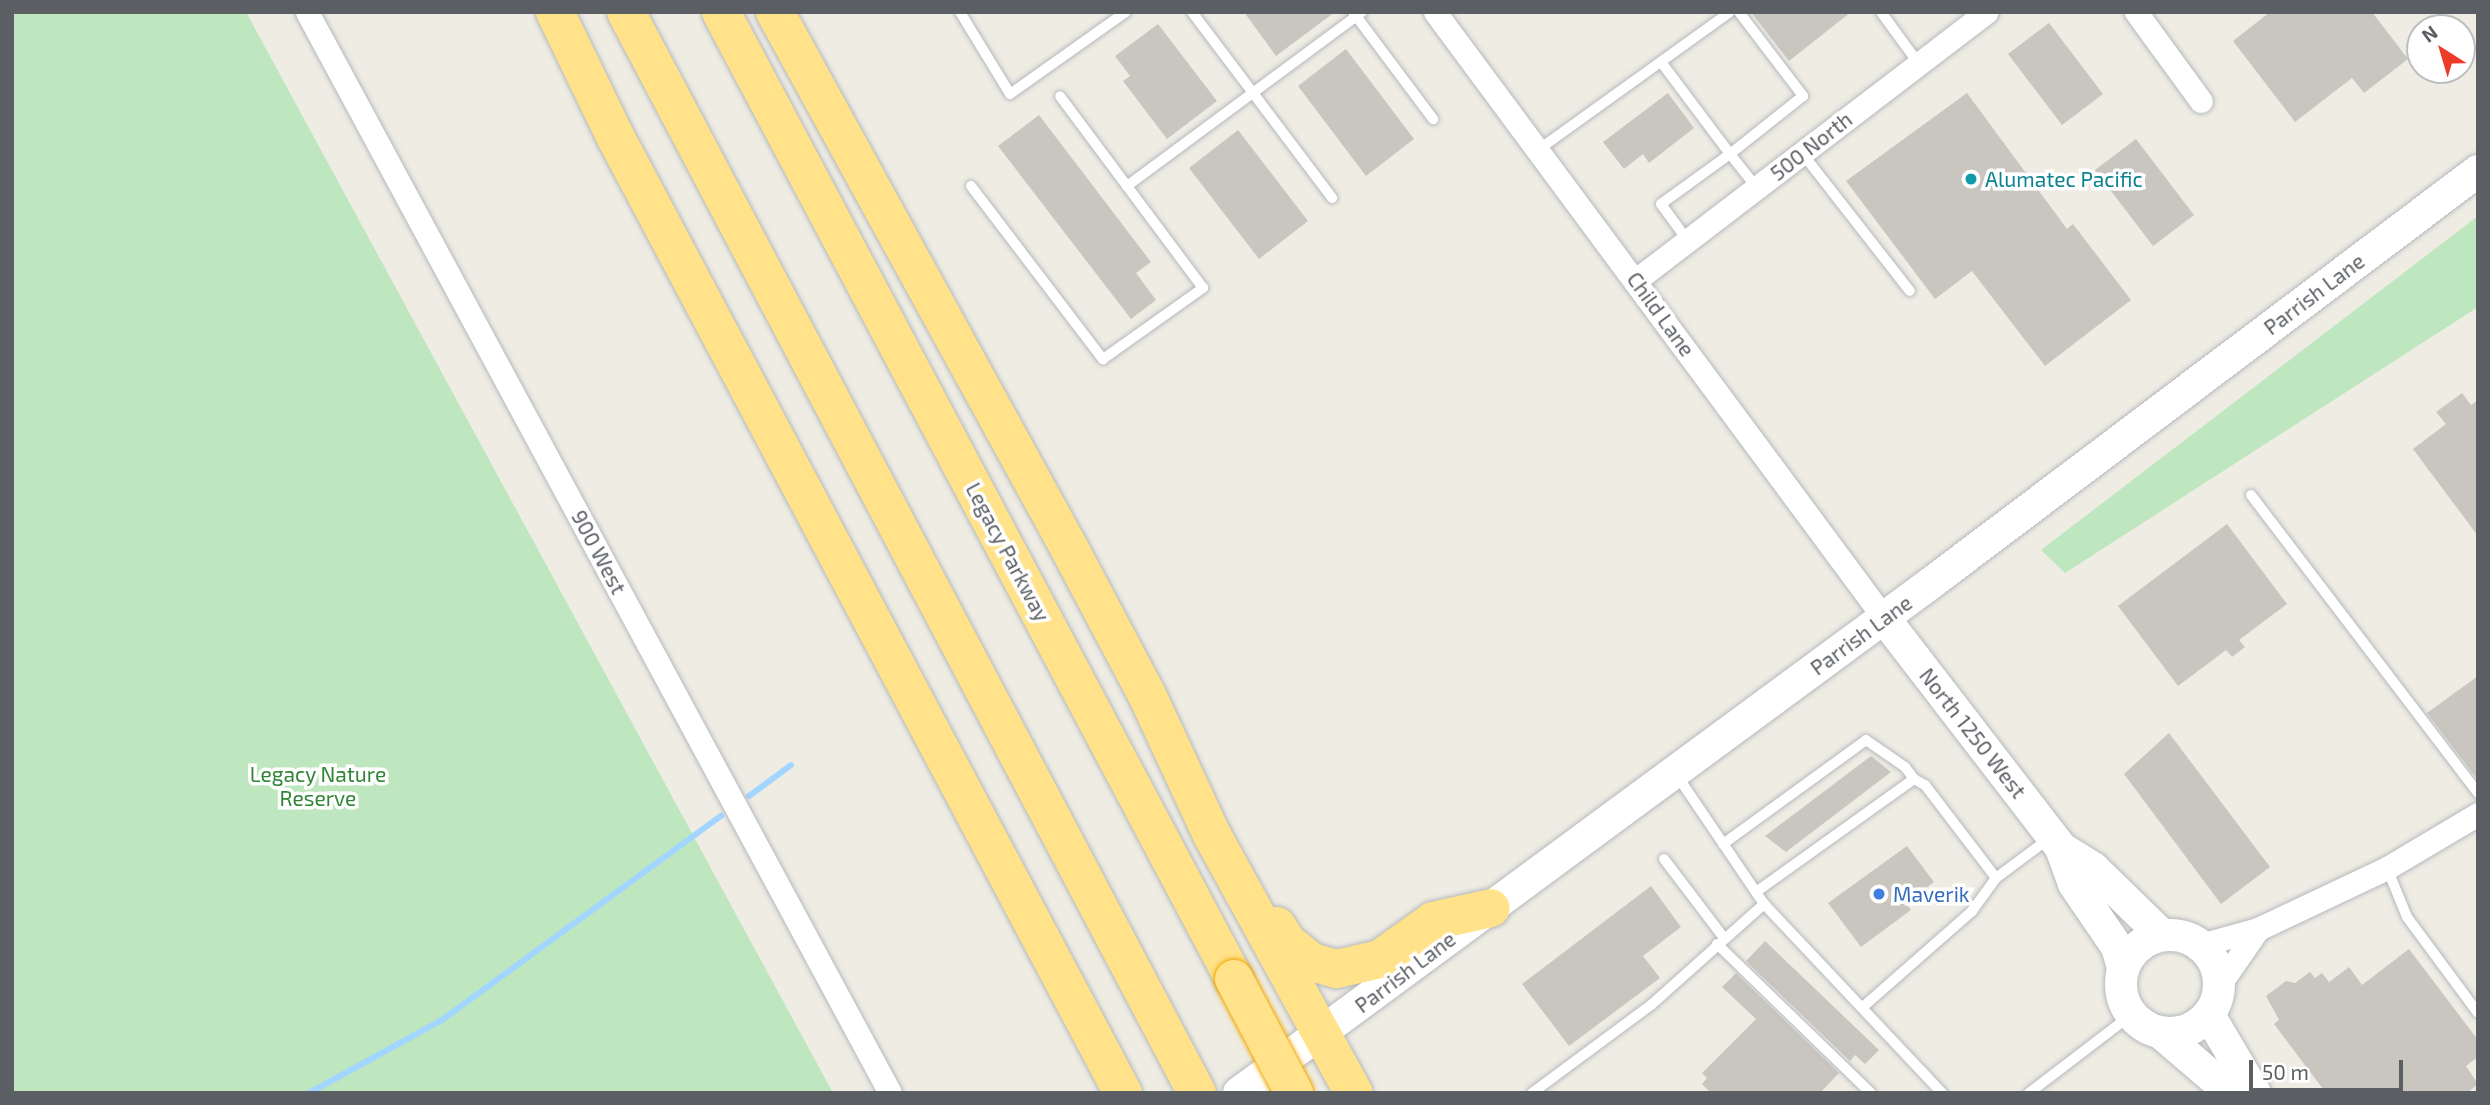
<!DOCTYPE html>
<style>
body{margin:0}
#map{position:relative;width:2490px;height:1105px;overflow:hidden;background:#eeece3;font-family:"Exo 2",sans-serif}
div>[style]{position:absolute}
.green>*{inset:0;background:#bee7bf}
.stream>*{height:6px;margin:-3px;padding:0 3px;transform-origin:3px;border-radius:3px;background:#a2d5ff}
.building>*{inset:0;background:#c9c6c0}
.roads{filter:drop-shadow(0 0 2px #b5b9be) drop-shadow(0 0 2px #b5b9be)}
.lane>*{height:10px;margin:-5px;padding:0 5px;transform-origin:5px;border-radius:5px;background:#fff}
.street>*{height:23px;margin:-11.5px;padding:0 11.5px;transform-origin:11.5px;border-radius:11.5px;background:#fff}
.secondary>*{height:32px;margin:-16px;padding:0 16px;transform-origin:16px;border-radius:16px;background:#fff}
.secondary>.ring{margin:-16px;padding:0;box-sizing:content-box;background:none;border:32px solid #fff;border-radius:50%}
.highway>*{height:38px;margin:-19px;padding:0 19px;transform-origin:19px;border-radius:19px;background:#ffe289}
.bridges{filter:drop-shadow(0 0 2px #f1a800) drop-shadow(0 0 2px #f1a800)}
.highway-bridge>*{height:38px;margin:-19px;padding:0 19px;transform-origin:19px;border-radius:19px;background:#ffe289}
.dots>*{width:19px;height:19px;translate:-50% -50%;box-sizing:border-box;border:4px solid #fff;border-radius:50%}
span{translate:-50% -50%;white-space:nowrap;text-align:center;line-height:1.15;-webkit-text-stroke:7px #fff;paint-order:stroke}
.street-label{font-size:21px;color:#5b5f64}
.culture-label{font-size:21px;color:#0d838f}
.left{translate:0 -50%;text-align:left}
.park-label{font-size:21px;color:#318537}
.shop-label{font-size:21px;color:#366cbe}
.frame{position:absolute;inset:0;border:14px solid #5b5f64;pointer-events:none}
.north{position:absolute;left:2406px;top:14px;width:70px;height:70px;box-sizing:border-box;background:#fff;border:2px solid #bdbfc1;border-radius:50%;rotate:323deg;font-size:19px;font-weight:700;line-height:28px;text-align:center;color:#5b5f64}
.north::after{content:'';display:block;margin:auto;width:24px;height:32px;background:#ee3a29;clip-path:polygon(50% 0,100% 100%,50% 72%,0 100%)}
.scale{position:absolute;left:2249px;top:1060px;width:154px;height:32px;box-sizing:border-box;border:4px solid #5b5f64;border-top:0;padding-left:9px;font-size:21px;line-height:24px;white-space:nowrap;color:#5b5f64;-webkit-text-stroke:5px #fff;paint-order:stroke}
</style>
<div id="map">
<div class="green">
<i style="clip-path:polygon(12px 12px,246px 12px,833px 1093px,12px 1093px)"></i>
<i style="clip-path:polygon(2478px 216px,2478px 307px,2065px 573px,2041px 550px)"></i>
</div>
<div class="stream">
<i style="left:749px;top:796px;width:52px;rotate:-36.4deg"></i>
<i style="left:309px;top:1093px;width:152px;rotate:-28.8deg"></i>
<i style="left:442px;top:1020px;width:346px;rotate:-36.2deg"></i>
</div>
<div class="building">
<i style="clip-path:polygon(1244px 12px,1335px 12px,1276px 56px)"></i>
<i style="clip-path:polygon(1751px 12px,1851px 12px,1789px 61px)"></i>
<i style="clip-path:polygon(2270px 12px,2372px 12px,2408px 59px,2364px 93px,2352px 78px,2295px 122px,2233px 41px)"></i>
<i style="clip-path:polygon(2049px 23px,2103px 94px,2062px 125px,2008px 54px)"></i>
<i style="clip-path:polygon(1158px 24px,1217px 101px,1167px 139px,1123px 81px,1130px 76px,1115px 56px)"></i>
<i style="clip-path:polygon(1346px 49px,1414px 139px,1366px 176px,1298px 86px)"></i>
<i style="clip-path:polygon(1668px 93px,1694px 128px,1649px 163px,1643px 154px,1624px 169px,1603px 142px)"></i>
<i style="clip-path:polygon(1967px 93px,2067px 229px,2073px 224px,2131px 300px,2045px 366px,1972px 271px,1935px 299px,1846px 181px)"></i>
<i style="clip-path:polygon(1039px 115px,1151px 262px,1136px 273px,1156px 300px,1131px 319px,998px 146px)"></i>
<i style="clip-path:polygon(1238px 130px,1308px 221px,1259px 259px,1189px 168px)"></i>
<i style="clip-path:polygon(2136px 139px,2194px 215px,2153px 246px,2095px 170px)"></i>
<i style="clip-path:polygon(2462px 393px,2471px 405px,2478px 400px,2478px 536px,2413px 449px,2446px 424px,2436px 412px)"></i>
<i style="clip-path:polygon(2227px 524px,2287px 604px,2239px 640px,2245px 647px,2232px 657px,2226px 650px,2178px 686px,2118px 606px)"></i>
<i style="clip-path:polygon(2478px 676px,2478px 780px,2427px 713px)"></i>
<i style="clip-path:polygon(2169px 733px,2270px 867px,2221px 904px,2124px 774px)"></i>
<i style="clip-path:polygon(1871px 756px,1891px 772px,1786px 852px,1765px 836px)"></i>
<i style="clip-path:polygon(1907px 846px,1934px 882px,1906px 904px,1911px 910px,1861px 947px,1828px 903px)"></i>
<i style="clip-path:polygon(1651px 886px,1681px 927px,1643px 956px,1660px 978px,1569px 1046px,1522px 984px)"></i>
<i style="clip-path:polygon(1765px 941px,1879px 1050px,1865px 1064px,1855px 1055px,1850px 1061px,1746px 961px)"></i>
<i style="clip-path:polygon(2409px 949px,2478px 1040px,2478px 1057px,2466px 1066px,2478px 1084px,2467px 1093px,2326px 1093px,2274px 1024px,2279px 1020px,2266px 996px,2286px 981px,2295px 983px,2310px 972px,2315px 978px,2322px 973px,2329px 982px,2349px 967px,2362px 985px)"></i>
<i style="clip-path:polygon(1736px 973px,1839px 1073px,1820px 1093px,1711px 1093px,1702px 1084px,1707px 1078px,1702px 1073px,1756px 1019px,1722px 987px)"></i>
</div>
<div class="roads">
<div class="lane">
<i style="left:960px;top:12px;width:96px;rotate:58.6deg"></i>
<i style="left:1010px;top:94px;width:142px;rotate:-35.3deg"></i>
<i style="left:1192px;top:12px;width:233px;rotate:53deg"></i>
<i style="left:1353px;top:12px;width:134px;rotate:53.2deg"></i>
<i style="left:1739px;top:12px;width:106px;rotate:52.7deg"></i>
<i style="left:1803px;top:96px;width:93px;rotate:141.5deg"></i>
<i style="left:1730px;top:154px;width:43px;rotate:51.5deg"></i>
<i style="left:1881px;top:12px;width:64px;rotate:53.8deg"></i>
<i style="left:1661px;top:62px;width:115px;rotate:53.1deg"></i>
<i style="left:1730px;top:154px;width:85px;rotate:144.1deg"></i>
<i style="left:1661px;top:204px;width:46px;rotate:53.9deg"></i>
<i style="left:1538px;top:150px;width:236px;rotate:-35.7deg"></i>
<i style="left:1802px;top:153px;width:175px;rotate:52deg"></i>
<i style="left:971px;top:186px;width:218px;rotate:52.7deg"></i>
<i style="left:1103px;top:359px;width:123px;rotate:-35.4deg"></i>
<i style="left:1203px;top:288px;width:239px;rotate:-126.7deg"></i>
<i style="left:1127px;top:186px;width:292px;rotate:-36.5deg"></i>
<i style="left:2251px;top:495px;width:375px;rotate:52.7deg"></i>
<i style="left:1723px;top:844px;width:177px;rotate:-36deg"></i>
<i style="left:1866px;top:740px;width:47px;rotate:34.7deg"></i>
<i style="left:1905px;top:767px;width:15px;rotate:53deg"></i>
<i style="left:1664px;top:859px;width:99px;rotate:52.8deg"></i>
<i style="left:2387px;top:868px;width:53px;rotate:67.8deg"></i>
<i style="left:2407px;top:917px;width:119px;rotate:53.5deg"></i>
<i style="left:1756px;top:892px;width:194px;rotate:-35.6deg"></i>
<i style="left:1914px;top:779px;width:13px;rotate:29deg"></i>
<i style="left:1925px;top:785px;width:117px;rotate:52.6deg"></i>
<i style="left:1996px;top:878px;width:69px;rotate:-36.7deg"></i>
<i style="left:1764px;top:904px;width:260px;rotate:46.7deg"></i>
<i style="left:1717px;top:944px;width:214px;rotate:44.1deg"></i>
<i style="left:1864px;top:1006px;width:144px;rotate:-41.3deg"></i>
<i style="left:1972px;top:911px;width:41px;rotate:-54deg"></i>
<i style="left:1532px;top:1093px;width:148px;rotate:-36.5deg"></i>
<i style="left:1651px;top:1005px;width:152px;rotate:-41.8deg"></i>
<i style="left:1764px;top:904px;width:157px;rotate:-124.1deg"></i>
<i style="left:2029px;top:1093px;width:128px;rotate:-37.4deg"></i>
</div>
<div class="street">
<i style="left:307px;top:12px;width:1228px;rotate:61.66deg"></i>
<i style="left:1435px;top:12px;width:754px;rotate:53.46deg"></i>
<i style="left:2136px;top:12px;width:110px;rotate:53.9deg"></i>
<i style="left:1636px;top:280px;width:441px;rotate:-37.4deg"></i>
<i style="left:2200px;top:945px;width:60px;rotate:-15.4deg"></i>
<i style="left:2258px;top:929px;width:143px;rotate:-25.3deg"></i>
<i style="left:2387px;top:868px;width:106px;rotate:-30.7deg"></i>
<i style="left:2220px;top:984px;width:67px;rotate:-55.4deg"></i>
</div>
<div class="secondary">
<i style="left:1884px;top:618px;width:290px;rotate:52.4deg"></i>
<i style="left:2061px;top:848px;width:38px;rotate:70deg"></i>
<i style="left:2074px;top:884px;width:76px;rotate:55.7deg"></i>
<i style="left:2117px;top:947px;width:22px;rotate:74deg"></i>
<i style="left:2061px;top:848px;width:38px;rotate:32deg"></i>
<i style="left:2093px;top:868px;width:96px;rotate:44.2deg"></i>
<i class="ring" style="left:2121px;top:935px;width:66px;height:66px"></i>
<i style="left:2209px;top:1015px;width:91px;rotate:59.5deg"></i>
<i style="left:2161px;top:1033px;width:92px;rotate:40.6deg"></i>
<i style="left:1239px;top:1093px;width:860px;rotate:-36.39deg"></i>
<i style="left:1931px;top:583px;width:685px;rotate:-36.99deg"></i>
</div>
<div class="highway">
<i style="left:555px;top:12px;width:140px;rotate:64.2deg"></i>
<i style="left:616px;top:138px;width:1081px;rotate:62.04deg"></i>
<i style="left:626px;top:12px;width:1223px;rotate:62.16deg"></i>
<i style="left:721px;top:12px;width:1095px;rotate:62.05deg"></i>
<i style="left:775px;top:12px;width:607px;rotate:61.24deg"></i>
<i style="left:1067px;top:544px;width:171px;rotate:62.1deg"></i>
<i style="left:1147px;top:695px;width:154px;rotate:65.1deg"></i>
<i style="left:1212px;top:835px;width:294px;rotate:61.2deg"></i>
<i style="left:1277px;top:926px;width:19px;rotate:58deg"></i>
<i style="left:1287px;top:942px;width:32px;rotate:39deg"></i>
<i style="left:1312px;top:962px;width:26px;rotate:16deg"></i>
<i style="left:1337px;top:969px;width:44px;rotate:-13.1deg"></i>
<i style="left:1380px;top:959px;width:65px;rotate:-35.6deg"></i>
<i style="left:1433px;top:921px;width:59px;rotate:-12.6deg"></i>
</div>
</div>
<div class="bridges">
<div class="highway-bridge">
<i style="left:1234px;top:979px;width:129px;rotate:62.2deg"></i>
</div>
</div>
<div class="dots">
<i style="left:1971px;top:179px;background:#0f9aa8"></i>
<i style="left:1879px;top:894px;background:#3f7fe0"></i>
</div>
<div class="street-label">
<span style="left:1811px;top:146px;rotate:-38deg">500 North</span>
<span style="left:2314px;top:294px;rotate:-37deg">Parrish Lane</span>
<span style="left:1661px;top:314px;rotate:54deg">Child Lane</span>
<span style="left:599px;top:552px;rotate:62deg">900 West</span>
<span style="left:1008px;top:552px;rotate:62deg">Legacy Parkway</span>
<span style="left:1861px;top:635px;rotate:-36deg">Parrish Lane</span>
<span style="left:1973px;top:733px;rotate:52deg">North 1250 West</span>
<span style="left:1405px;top:972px;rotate:-37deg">Parrish Lane</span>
</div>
<div class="culture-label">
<span class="left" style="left:1985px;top:179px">Alumatec Pacific</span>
</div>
<div class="park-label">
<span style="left:318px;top:786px">Legacy Nature<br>Reserve</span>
</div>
<div class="shop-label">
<span class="left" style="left:1893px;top:894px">Maverik</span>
</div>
<div class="frame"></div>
<div class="north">N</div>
<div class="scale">50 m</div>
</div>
